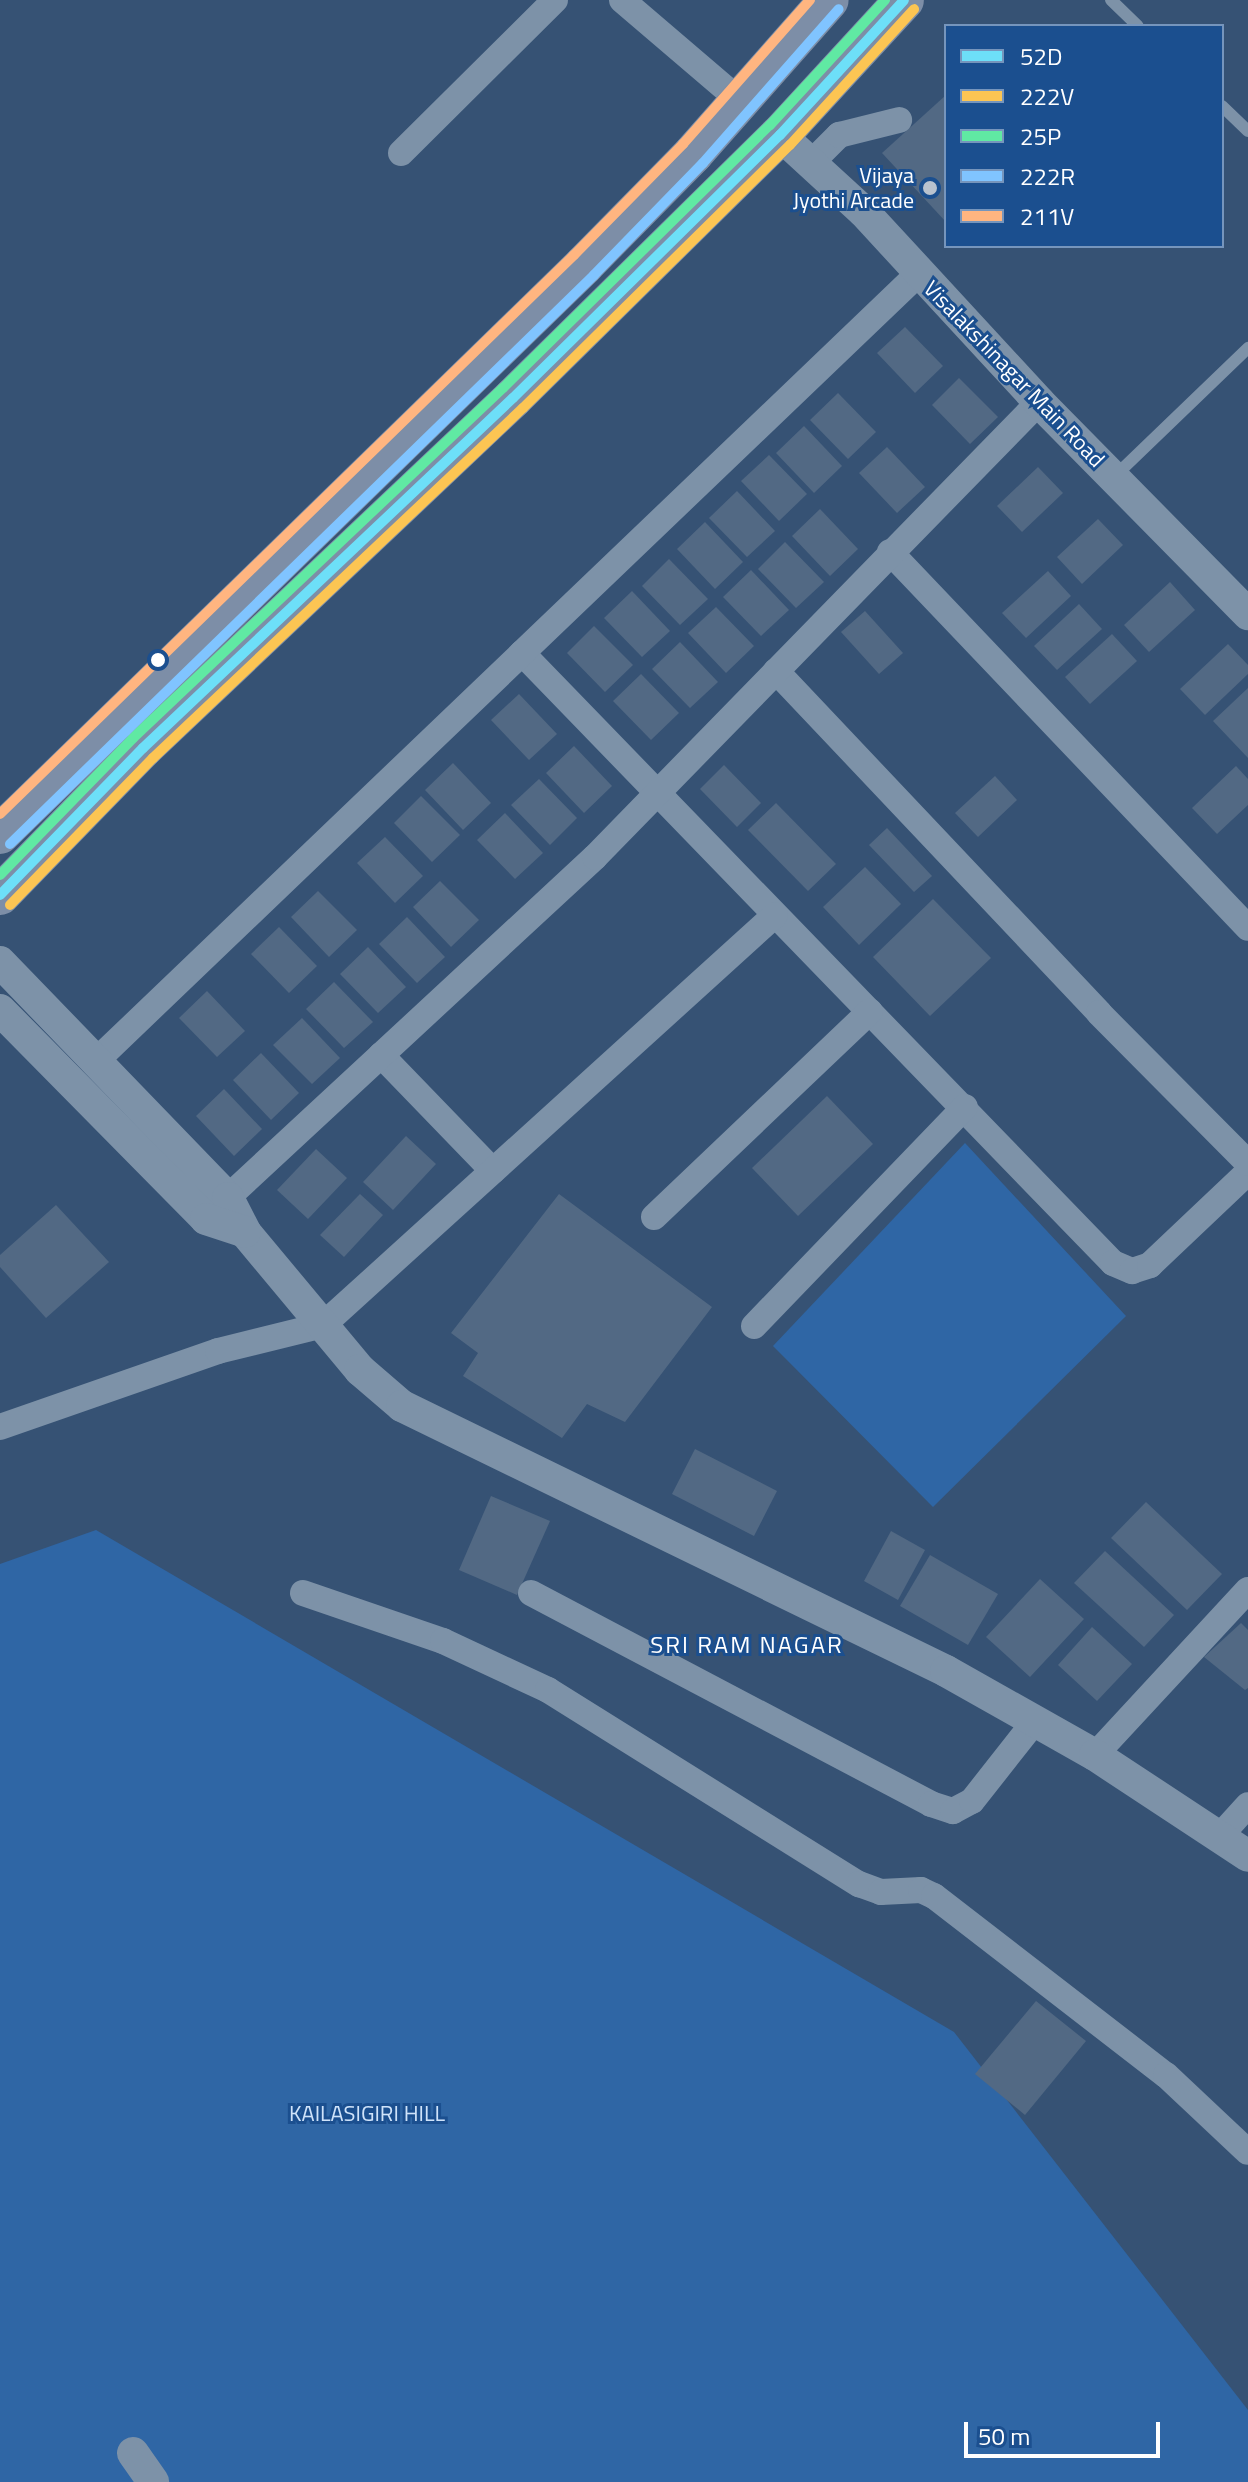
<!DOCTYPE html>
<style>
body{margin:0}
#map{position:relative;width:1248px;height:2482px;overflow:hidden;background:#365274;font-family:"Titillium Web",sans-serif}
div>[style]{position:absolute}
.green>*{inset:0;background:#2f66a5}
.building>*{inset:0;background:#526984}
.service>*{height:12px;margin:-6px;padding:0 6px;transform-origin:6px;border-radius:6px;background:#7d92a8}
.minor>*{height:26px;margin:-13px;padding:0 13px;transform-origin:13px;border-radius:13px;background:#7d92a8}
.tertiary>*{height:32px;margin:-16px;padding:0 16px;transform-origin:16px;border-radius:16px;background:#7d92a8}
.primary>*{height:40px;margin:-20px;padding:0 20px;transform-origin:20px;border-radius:20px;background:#7d8ea7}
.bus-1>*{height:10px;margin:-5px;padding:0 5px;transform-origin:5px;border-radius:5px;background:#6ddff8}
.bus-2>*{height:10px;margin:-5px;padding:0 5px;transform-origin:5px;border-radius:5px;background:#fcc553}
.bus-3>*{height:10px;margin:-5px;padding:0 5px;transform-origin:5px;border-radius:5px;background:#60e9a3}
.bus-4>*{height:10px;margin:-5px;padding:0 5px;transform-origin:5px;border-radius:5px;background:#80c4ff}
.bus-5>*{height:10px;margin:-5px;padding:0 5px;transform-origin:5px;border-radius:5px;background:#ffb580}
.dots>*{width:22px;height:22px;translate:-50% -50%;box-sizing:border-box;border:4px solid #1b4f8f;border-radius:50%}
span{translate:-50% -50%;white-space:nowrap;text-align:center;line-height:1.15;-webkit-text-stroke:6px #1b4f8f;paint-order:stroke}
.poi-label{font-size:22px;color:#fff}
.right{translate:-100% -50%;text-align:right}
.street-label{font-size:22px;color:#fff}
.park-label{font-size:22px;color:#cfe3fa}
.neighbourhood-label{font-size:24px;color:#fff;letter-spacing:2px}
.legend{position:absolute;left:944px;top:24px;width:280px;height:224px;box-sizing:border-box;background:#1b4f8f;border:2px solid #7695bc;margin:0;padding:10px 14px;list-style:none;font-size:24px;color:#fff}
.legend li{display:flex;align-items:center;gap:16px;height:40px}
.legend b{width:40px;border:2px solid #7695bc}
.scale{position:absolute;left:964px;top:2422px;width:196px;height:36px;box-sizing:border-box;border:4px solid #fff;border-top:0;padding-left:10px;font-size:24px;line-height:28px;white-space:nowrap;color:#fff;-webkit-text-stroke:6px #1b4f8f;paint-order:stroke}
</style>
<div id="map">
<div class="green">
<i style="clip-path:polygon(965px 1143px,1126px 1316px,933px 1507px,773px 1346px)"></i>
<i style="clip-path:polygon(96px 1530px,954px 2032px,1248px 2410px,1248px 2482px,0 2482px,0 1564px)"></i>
</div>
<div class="building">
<i style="clip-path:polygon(946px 95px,946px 222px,882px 153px)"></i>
<i style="clip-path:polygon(905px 327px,943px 366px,915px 393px,877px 353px)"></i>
<i style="clip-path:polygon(959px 378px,998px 417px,970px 444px,932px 405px)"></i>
<i style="clip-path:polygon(838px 393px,876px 432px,848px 459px,810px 420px)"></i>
<i style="clip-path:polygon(804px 426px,842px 466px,814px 493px,776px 453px)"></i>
<i style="clip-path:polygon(887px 447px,925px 487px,897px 513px,859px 473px)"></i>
<i style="clip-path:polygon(769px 455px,807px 494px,779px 521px,741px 481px)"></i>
<i style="clip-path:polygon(1038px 467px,1063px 493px,1022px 532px,997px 506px)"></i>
<i style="clip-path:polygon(737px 491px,775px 531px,747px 557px,709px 518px)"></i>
<i style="clip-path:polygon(820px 509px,858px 549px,830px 576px,792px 536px)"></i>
<i style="clip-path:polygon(1098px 519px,1123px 545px,1082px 584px,1057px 557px)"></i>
<i style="clip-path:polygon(705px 522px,743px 562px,715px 589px,677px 549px)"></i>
<i style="clip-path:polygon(785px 542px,824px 582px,796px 608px,758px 569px)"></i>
<i style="clip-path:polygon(669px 559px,708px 599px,680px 625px,642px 586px)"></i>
<i style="clip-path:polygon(751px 570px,789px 610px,761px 636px,723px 597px)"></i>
<i style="clip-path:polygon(1048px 571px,1071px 596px,1026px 638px,1002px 613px)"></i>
<i style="clip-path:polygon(1170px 582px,1195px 610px,1149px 652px,1124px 625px)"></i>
<i style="clip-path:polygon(632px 591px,670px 631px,642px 657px,604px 618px)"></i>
<i style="clip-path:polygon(1079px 604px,1102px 629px,1057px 670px,1034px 646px)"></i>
<i style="clip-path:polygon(716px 607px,754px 646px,726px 673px,688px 633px)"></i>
<i style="clip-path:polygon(865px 611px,903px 653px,879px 674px,841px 632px)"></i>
<i style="clip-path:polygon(594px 626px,633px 665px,605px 692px,567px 653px)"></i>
<i style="clip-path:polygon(1112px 634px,1137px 661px,1090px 704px,1065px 677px)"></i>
<i style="clip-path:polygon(680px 642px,718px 682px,690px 708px,652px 669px)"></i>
<i style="clip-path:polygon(1228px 644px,1248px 665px,1248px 674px,1205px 715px,1180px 689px)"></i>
<i style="clip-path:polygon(641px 674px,679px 713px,651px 740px,613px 701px)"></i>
<i style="clip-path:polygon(1248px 688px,1248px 758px,1213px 721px)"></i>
<i style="clip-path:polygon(519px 694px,557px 734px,529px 760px,491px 720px)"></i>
<i style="clip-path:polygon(574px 746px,612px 786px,584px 813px,546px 773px)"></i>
<i style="clip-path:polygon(453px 763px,491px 803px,463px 830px,425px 790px)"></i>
<i style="clip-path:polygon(724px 765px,761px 803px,737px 827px,700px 789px)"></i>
<i style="clip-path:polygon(1236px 766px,1248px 779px,1248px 805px,1217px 834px,1192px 808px)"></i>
<i style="clip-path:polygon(995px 776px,1017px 800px,978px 837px,955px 813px)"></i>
<i style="clip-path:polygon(539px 779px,577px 818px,550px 845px,511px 805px)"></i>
<i style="clip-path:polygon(421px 796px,460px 835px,432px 862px,394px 823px)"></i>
<i style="clip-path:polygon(776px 803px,836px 864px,808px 891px,748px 830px)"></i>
<i style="clip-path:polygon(505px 813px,543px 853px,515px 879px,477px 840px)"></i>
<i style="clip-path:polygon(887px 828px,932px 876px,914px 892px,869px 845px)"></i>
<i style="clip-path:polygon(385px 837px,423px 876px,395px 903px,357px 863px)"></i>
<i style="clip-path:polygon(865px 867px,901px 904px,859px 945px,823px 907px)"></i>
<i style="clip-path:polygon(440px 881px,479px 920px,451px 947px,413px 907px)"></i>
<i style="clip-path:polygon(318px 891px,357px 930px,329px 957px,291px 917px)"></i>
<i style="clip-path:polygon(933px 899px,991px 958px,930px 1016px,873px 957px)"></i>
<i style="clip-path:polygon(407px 917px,445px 957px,417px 983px,379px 944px)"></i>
<i style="clip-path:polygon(279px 927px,317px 966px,289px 993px,251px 954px)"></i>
<i style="clip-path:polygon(368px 947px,406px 987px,378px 1013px,340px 974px)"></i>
<i style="clip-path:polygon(334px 982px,373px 1022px,344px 1048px,306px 1009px)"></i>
<i style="clip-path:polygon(207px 991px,245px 1031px,217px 1057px,179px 1018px)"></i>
<i style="clip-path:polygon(302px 1018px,340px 1058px,312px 1084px,273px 1045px)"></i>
<i style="clip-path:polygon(261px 1053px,299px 1093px,271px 1120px,233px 1080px)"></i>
<i style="clip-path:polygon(224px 1089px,262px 1129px,234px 1156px,196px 1116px)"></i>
<i style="clip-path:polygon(827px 1096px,873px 1144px,798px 1216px,752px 1168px)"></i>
<i style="clip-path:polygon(406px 1136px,436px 1164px,393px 1210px,363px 1182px)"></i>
<i style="clip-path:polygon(316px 1149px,347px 1178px,308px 1219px,277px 1190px)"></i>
<i style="clip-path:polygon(360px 1194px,383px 1215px,344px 1257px,320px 1235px)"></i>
<i style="clip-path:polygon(559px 1194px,712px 1307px,625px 1422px,587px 1404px,562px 1438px,463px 1376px,478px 1353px,451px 1333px)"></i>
<i style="clip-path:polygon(56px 1205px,109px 1262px,46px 1318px,0 1267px,0 1255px)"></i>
<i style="clip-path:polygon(695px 1449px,777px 1491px,754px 1536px,672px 1494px)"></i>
<i style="clip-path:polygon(491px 1496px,550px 1521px,517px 1595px,459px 1570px)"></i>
<i style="clip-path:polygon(1146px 1502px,1222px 1574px,1187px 1610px,1111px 1538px)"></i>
<i style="clip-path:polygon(891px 1531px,925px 1550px,898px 1600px,864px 1581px)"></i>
<i style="clip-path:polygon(1105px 1551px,1174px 1615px,1144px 1647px,1074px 1583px)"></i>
<i style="clip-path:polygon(930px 1555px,998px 1594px,968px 1645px,900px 1606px)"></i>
<i style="clip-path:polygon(1040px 1579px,1084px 1619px,1030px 1677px,986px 1637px)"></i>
<i style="clip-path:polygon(1241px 1623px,1248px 1630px,1248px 1688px,1245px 1690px,1204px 1657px)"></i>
<i style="clip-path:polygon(1092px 1627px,1132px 1664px,1097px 1701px,1058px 1665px)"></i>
<i style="clip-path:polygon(1036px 2001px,1086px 2041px,1025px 2115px,975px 2074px)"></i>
</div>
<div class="service">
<i style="left:1111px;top:0;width:37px;rotate:44deg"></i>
<i style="left:1222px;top:106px;width:36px;rotate:44deg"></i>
<i style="left:1115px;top:476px;width:185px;rotate:-43.9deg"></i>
</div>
<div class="minor">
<i style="left:622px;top:0;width:154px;rotate:40.5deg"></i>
<i style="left:401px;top:153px;width:217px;rotate:-44.8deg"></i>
<i style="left:811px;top:163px;width:40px;rotate:-45deg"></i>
<i style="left:839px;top:135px;width:62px;rotate:-14deg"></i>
<i style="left:890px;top:552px;width:519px;rotate:46.4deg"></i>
<i style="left:522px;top:653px;width:849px;rotate:45.91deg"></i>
<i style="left:1113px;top:1263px;width:21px;rotate:23deg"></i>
<i style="left:1132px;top:1271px;width:19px;rotate:-18deg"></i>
<i style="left:1150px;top:1265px;width:135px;rotate:-43.5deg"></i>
<i style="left:776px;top:671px;width:470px;rotate:46.6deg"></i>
<i style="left:1099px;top:1013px;width:211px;rotate:45.2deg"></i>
<i style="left:381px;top:1055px;width:161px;rotate:46deg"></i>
<i style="left:97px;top:1060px;width:1137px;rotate:-43.75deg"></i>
<i style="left:213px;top:1211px;width:521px;rotate:-42.82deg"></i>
<i style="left:595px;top:857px;width:636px;rotate:-45.7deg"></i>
<i style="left:654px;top:1217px;width:298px;rotate:-43.6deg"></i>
<i style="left:754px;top:1326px;width:304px;rotate:-46.1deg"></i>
<i style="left:0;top:1427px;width:231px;rotate:-19.2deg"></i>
<i style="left:218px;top:1351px;width:108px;rotate:-13.9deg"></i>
<i style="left:323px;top:1325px;width:610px;rotate:-42.21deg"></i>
<i style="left:303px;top:1593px;width:148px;rotate:18.9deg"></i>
<i style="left:443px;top:1641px;width:116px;rotate:25deg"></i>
<i style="left:548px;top:1690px;width:367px;rotate:32deg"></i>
<i style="left:859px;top:1884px;width:23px;rotate:20deg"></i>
<i style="left:881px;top:1892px;width:40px;rotate:-2.9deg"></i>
<i style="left:921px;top:1890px;width:14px;rotate:25deg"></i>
<i style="left:934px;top:1896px;width:293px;rotate:37.7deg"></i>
<i style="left:1166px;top:2075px;width:112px;rotate:43.2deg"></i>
<i style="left:531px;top:1593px;width:452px;rotate:27.8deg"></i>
<i style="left:931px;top:1804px;width:23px;rotate:18deg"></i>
<i style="left:953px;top:1811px;width:21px;rotate:-28deg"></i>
<i style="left:972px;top:1801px;width:102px;rotate:-51.8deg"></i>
<i style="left:1095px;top:1755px;width:225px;rotate:-47.2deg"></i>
<i style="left:1219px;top:1837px;width:43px;rotate:-47.8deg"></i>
</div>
<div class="tertiary">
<i style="left:780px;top:135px;width:113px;rotate:42.5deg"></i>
<i style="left:863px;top:211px;width:260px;rotate:47.3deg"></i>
<i style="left:1039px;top:402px;width:298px;rotate:45.4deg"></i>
<i style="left:0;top:962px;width:328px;rotate:46deg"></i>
<i style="left:228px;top:1198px;width:38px;rotate:63deg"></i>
<i style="left:245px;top:1232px;width:180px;rotate:50.2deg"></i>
<i style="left:360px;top:1370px;width:55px;rotate:40.6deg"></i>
<i style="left:402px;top:1406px;width:605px;rotate:25.97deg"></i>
<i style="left:946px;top:1671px;width:171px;rotate:29.4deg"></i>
<i style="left:1095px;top:1755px;width:183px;rotate:33.4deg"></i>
<i style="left:0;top:1010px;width:293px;rotate:45.4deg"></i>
<i style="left:206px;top:1219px;width:41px;rotate:18.4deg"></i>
<i style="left:133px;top:2453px;width:35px;rotate:55deg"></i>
</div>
<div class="primary">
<i style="left:0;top:834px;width:815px;rotate:-44.25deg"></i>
<i style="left:584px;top:265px;width:156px;rotate:-45.5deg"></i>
<i style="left:693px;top:154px;width:205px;rotate:-48.6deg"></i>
<i style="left:0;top:895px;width:205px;rotate:-45.8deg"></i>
<i style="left:143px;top:748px;width:509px;rotate:-43.41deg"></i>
<i style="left:513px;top:398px;width:375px;rotate:-44.6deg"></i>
<i style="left:780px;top:135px;width:183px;rotate:-47.4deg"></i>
</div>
<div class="bus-1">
<i style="left:0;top:895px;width:205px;rotate:-45.8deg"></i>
<i style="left:143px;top:748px;width:509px;rotate:-43.41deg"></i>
<i style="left:513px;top:398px;width:375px;rotate:-44.6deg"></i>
<i style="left:780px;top:135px;width:183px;rotate:-47.4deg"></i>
</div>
<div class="bus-2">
<i style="left:10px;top:905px;width:205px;rotate:-45.8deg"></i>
<i style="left:153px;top:758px;width:509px;rotate:-43.41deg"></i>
<i style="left:523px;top:408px;width:375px;rotate:-44.6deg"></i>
<i style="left:790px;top:145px;width:184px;rotate:-47.6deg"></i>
</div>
<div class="bus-3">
<i style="left:0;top:875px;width:191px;rotate:-45.8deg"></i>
<i style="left:133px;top:738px;width:509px;rotate:-43.41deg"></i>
<i style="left:503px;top:388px;width:375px;rotate:-44.6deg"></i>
<i style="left:770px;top:125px;width:170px;rotate:-47.4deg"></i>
</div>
<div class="bus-4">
<i style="left:10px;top:844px;width:815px;rotate:-44.25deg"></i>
<i style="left:594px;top:275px;width:156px;rotate:-45.8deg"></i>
<i style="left:703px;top:163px;width:205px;rotate:-48.6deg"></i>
</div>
<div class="bus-5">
<i style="left:0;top:814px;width:801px;rotate:-44.24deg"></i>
<i style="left:574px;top:255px;width:156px;rotate:-45.5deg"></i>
<i style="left:683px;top:144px;width:192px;rotate:-48.6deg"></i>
</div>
<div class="dots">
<i style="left:930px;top:188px;background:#b9c2ce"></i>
<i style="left:158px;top:660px;background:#fff"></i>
</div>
<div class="poi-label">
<span class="right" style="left:914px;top:188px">Vijaya<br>Jyothi Arcade</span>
</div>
<div class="street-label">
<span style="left:1014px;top:374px;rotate:46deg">Visalakshinagar Main Road</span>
</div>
<div class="park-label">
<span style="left:367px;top:2114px">KAILASIGIRI HILL</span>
</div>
<div class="neighbourhood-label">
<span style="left:747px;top:1645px">SRI RAM NAGAR</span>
</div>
<ul class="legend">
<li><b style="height:10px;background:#6ddff8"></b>52D</li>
<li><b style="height:10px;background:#fcc553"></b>222V</li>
<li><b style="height:10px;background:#60e9a3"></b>25P</li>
<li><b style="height:10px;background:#80c4ff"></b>222R</li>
<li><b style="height:10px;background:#ffb580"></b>211V</li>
</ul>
<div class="scale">50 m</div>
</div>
